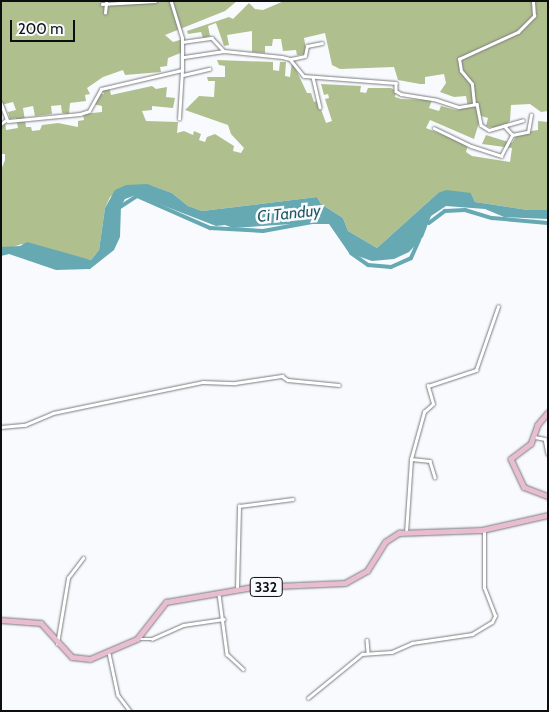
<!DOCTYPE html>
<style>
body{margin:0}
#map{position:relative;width:549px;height:712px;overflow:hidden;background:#f8fafe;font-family:Cabin,sans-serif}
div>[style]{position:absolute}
.forest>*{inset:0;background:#b0bf8e}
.water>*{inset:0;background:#67a9b2}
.river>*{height:4px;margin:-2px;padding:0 2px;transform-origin:2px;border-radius:2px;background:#67a9b2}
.roads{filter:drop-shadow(0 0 1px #797b7e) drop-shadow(0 0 1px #797b7e)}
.minor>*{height:2.5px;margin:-1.25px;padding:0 1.25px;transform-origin:1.25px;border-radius:1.25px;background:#fff}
.primary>*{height:4.5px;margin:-2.25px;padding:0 2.25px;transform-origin:2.25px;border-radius:2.25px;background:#e9bdd1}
span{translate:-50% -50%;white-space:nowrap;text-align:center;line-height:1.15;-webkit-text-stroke:5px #f8fafe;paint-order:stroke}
.shield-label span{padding:1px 4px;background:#f8fafe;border:1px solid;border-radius:4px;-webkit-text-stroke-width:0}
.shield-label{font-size:14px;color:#0d0e0f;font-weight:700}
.water-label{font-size:16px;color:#205960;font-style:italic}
.frame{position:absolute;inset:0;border:2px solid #0d0e0f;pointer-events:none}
.scale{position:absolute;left:10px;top:20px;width:65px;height:22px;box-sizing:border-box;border:2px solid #0d0e0f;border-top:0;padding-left:6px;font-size:15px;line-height:18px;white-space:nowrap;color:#0d0e0f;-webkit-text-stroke:4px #f8fafe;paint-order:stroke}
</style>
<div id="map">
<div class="forest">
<i style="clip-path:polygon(1px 1px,237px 1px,225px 11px,165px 35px,173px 42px,183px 39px,183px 52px,168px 58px,167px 66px,160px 67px,161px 72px,125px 75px,123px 70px,103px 77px,87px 88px,90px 94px,85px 95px,86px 101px,70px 103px,69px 114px,62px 113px,61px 105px,51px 106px,52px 114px,35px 116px,33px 106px,23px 108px,26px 127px,31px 127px,32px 131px,40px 130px,42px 125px,58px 123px,78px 127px,78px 121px,84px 120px,83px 114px,102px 112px,102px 106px,93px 104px,99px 94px,104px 94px,102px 89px,109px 87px,111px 95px,152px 86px,156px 89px,167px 87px,166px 97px,175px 98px,173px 108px,152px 106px,152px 110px,142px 111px,146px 121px,178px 122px,177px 133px,184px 131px,193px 135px,194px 131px,201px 134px,199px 140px,205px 142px,207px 137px,215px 134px,234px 146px,233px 151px,241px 153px,244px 148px,231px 134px,228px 125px,185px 110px,199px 96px,214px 97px,215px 81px,208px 81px,207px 77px,225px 77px,225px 66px,219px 65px,217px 60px,273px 62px,273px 70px,279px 71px,280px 62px,286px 62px,285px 76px,290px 77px,292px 61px,307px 93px,311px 93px,314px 102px,318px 101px,326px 123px,332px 121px,325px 99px,329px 98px,328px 94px,324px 95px,321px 84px,361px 86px,360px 92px,366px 93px,368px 88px,391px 88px,396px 91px,395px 97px,401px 99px,432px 100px,429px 108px,439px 111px,441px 106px,456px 110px,468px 107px,466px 96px,454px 97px,440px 92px,446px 83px,444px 74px,425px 77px,425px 84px,420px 84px,398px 80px,394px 67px,340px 69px,332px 65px,325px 33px,304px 38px,307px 54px,297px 55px,296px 50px,283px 51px,281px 39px,273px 39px,272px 46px,265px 46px,265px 53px,252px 52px,252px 31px,227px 35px,229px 45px,224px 46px,216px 23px,208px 26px,210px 36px,203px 38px,201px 32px,188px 34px,187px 31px,229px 17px,233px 19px,249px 3px,255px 9px,263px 10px,284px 1px,548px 1px,548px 111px,541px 112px,530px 104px,511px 105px,510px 121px,499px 129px,486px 126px,488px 118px,481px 116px,474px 139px,430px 120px,426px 128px,468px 145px,466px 152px,472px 156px,510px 162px,512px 148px,482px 144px,486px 135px,512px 143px,518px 133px,538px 130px,538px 121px,548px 122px,548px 210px,528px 210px,475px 202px,471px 193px,438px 193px,377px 248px,348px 231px,343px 218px,321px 204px,317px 197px,202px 211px,188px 206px,172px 193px,152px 186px,126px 185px,110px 197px,105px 208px,99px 250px,91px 260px,22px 244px,6px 249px,1px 247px,1px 170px,5px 160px,5px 154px,1px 154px,1px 125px,5px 122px,6px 130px,18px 128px,16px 118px,10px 119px,8px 112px,16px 110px,13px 102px,1px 105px)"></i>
</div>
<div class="water">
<i style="clip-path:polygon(147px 184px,172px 193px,188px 206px,202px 211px,317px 197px,321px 204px,343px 218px,348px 231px,377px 248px,438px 193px,446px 190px,471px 193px,475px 202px,528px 210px,548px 210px,548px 219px,504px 217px,485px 209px,446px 206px,431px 216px,423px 237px,409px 252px,394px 259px,372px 261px,349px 253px,329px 224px,323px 222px,233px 228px,225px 225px,216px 226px,136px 195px,125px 199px,121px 206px,120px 237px,114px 250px,90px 269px,56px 270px,9px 254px,1px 256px,1px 247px,20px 246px,27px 242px,91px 260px,99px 250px,105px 208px,115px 190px,126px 185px)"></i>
</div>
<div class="river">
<i style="left:120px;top:207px;width:20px;rotate:-33deg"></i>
<i style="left:137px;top:196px;width:80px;rotate:23.7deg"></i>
<i style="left:210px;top:228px;width:53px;rotate:3.2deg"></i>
<i style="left:263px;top:231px;width:50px;rotate:-10.4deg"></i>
<i style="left:312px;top:222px;width:16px"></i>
<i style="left:429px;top:223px;width:20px;rotate:-37deg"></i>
<i style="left:445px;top:211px;width:20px;rotate:-3deg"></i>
<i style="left:465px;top:210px;width:28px;rotate:17deg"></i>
<i style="left:492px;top:218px;width:56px;rotate:5.1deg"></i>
<i style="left:351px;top:253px;width:21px;rotate:35deg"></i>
<i style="left:368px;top:265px;width:23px;rotate:5deg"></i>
<i style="left:391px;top:267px;width:22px;rotate:-24deg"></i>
<i style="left:411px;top:258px;width:20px;rotate:-66deg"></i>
</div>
<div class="roads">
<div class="minor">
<i style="left:102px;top:4px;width:53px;rotate:-3.2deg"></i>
<i style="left:105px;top:13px;width:10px;rotate:-84deg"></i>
<i style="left:182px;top:42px;width:30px;rotate:-8deg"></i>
<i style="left:212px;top:38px;width:18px;rotate:47deg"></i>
<i style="left:184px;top:57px;width:40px;rotate:-8.5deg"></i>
<i style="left:224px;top:51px;width:58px;rotate:5.9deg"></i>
<i style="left:282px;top:57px;width:8px;rotate:14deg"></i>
<i style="left:290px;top:59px;width:22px;rotate:51deg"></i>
<i style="left:304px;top:76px;width:92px;rotate:4.4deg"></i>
<i style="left:396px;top:83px;width:8px;rotate:90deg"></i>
<i style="left:396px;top:91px;width:6px;rotate:31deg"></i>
<i style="left:401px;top:94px;width:36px;rotate:9deg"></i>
<i style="left:437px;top:100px;width:23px;rotate:18deg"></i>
<i style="left:459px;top:107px;width:18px;rotate:-9deg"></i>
<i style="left:477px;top:104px;width:21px;rotate:79deg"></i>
<i style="left:481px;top:125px;width:9px;rotate:32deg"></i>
<i style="left:489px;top:130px;width:35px;rotate:-16deg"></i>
<i style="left:291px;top:59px;width:14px;rotate:-12deg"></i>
<i style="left:305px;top:56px;width:10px;rotate:-79deg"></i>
<i style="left:307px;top:46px;width:15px;rotate:-11deg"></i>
<i style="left:183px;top:75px;width:27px;rotate:-13deg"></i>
<i style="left:313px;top:77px;width:31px;rotate:77deg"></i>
<i style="left:1px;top:103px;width:19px;rotate:69deg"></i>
<i style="left:8px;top:121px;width:72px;rotate:-5.6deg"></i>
<i style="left:80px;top:114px;width:9px;rotate:-18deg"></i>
<i style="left:89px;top:111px;width:25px;rotate:-61deg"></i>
<i style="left:101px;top:89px;width:83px;rotate:-13.2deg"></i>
<i style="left:182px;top:70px;width:32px;rotate:-90deg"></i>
<i style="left:182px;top:38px;width:39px;rotate:-107deg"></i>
<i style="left:474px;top:104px;width:20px;rotate:-96deg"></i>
<i style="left:472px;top:84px;width:17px;rotate:-130deg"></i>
<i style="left:461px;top:71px;width:12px;rotate:-99deg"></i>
<i style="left:459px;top:59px;width:65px;rotate:-24.6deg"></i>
<i style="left:518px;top:32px;width:23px;rotate:-45deg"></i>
<i style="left:534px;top:16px;width:15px;rotate:-94deg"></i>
<i style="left:179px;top:119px;width:49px;rotate:-86.5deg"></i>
<i style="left:1px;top:124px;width:6px;rotate:-39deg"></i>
<i style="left:434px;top:128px;width:41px;rotate:25.9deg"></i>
<i style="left:471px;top:146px;width:32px;rotate:18deg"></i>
<i style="left:501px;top:156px;width:24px;rotate:-62deg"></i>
<i style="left:512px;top:135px;width:12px;rotate:-132deg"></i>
<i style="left:512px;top:135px;width:16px;rotate:-11deg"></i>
<i style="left:528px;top:132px;width:17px;rotate:-80deg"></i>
<i style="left:1px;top:427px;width:24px;rotate:-5deg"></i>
<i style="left:25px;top:425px;width:30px;rotate:-23deg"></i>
<i style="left:53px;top:413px;width:153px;rotate:-11.7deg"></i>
<i style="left:203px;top:382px;width:32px;rotate:2deg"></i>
<i style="left:235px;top:383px;width:48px;rotate:-8.5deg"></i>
<i style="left:282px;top:376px;width:7px;rotate:34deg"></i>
<i style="left:288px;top:380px;width:51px;rotate:5.6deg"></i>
<i style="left:535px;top:437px;width:10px;rotate:11deg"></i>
<i style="left:545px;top:439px;width:15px;rotate:79deg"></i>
<i style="left:411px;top:459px;width:19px;rotate:6deg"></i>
<i style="left:430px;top:461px;width:17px;rotate:73deg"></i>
<i style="left:406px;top:533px;width:74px;rotate:-86.1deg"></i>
<i style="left:411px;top:459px;width:49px;rotate:-74.5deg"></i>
<i style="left:424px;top:412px;width:12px;rotate:-42deg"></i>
<i style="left:433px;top:404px;width:19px;rotate:-106deg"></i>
<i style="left:428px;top:386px;width:51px;rotate:-18.4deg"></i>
<i style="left:476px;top:370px;width:67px;rotate:-70.8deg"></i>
<i style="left:237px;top:589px;width:83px;rotate:-88.6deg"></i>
<i style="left:239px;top:506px;width:54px;rotate:-7.4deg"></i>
<i style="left:219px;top:594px;width:61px;rotate:82.4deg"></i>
<i style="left:227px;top:654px;width:22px;rotate:43deg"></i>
<i style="left:137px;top:639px;width:15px"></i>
<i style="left:152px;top:639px;width:34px;rotate:-24deg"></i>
<i style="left:183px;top:625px;width:41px;rotate:-8.3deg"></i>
<i style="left:367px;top:640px;width:12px;rotate:85deg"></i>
<i style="left:57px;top:644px;width:67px;rotate:-80.5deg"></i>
<i style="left:68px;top:578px;width:25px;rotate:-53deg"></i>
<i style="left:109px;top:653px;width:43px;rotate:77.9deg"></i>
<i style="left:118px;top:695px;width:20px;rotate:53deg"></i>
<i style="left:308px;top:698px;width:70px;rotate:-39.2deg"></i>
<i style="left:362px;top:654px;width:30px;rotate:-4deg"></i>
<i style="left:392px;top:652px;width:22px;rotate:-24deg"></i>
<i style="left:412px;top:643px;width:61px;rotate:-8.5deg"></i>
<i style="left:472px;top:634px;width:23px;rotate:-31deg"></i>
<i style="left:492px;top:622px;width:7px;rotate:-63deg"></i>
<i style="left:495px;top:616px;width:30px;rotate:-111deg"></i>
<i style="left:484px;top:588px;width:58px;rotate:-90deg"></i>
</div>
<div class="primary">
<i style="left:548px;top:413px;width:16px;rotate:130deg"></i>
<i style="left:538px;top:425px;width:20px;rotate:110deg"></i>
<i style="left:531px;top:444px;width:25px;rotate:143deg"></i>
<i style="left:511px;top:459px;width:31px;rotate:65deg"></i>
<i style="left:524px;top:487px;width:26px;rotate:21deg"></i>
<i style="left:1px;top:620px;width:40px;rotate:4.3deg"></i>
<i style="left:41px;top:623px;width:46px;rotate:47.6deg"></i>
<i style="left:72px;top:657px;width:18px;rotate:6deg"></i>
<i style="left:90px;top:659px;width:51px;rotate:-23.1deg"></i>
<i style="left:137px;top:639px;width:47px;rotate:-51.9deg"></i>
<i style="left:166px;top:602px;width:88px;rotate:-9.8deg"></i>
<i style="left:253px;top:587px;width:92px;rotate:-2.5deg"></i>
<i style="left:345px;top:583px;width:25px;rotate:-29deg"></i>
<i style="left:367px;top:571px;width:34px;rotate:-58deg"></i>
<i style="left:385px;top:542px;width:17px;rotate:-33deg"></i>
<i style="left:399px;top:533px;width:83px;rotate:-2.1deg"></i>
<i style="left:482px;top:530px;width:68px;rotate:-12.8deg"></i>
</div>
</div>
<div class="shield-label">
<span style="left:266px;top:587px">332</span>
</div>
<div class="water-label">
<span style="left:289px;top:214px;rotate:-6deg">Ci Tanduy</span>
</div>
<div class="frame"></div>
<div class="scale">200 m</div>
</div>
